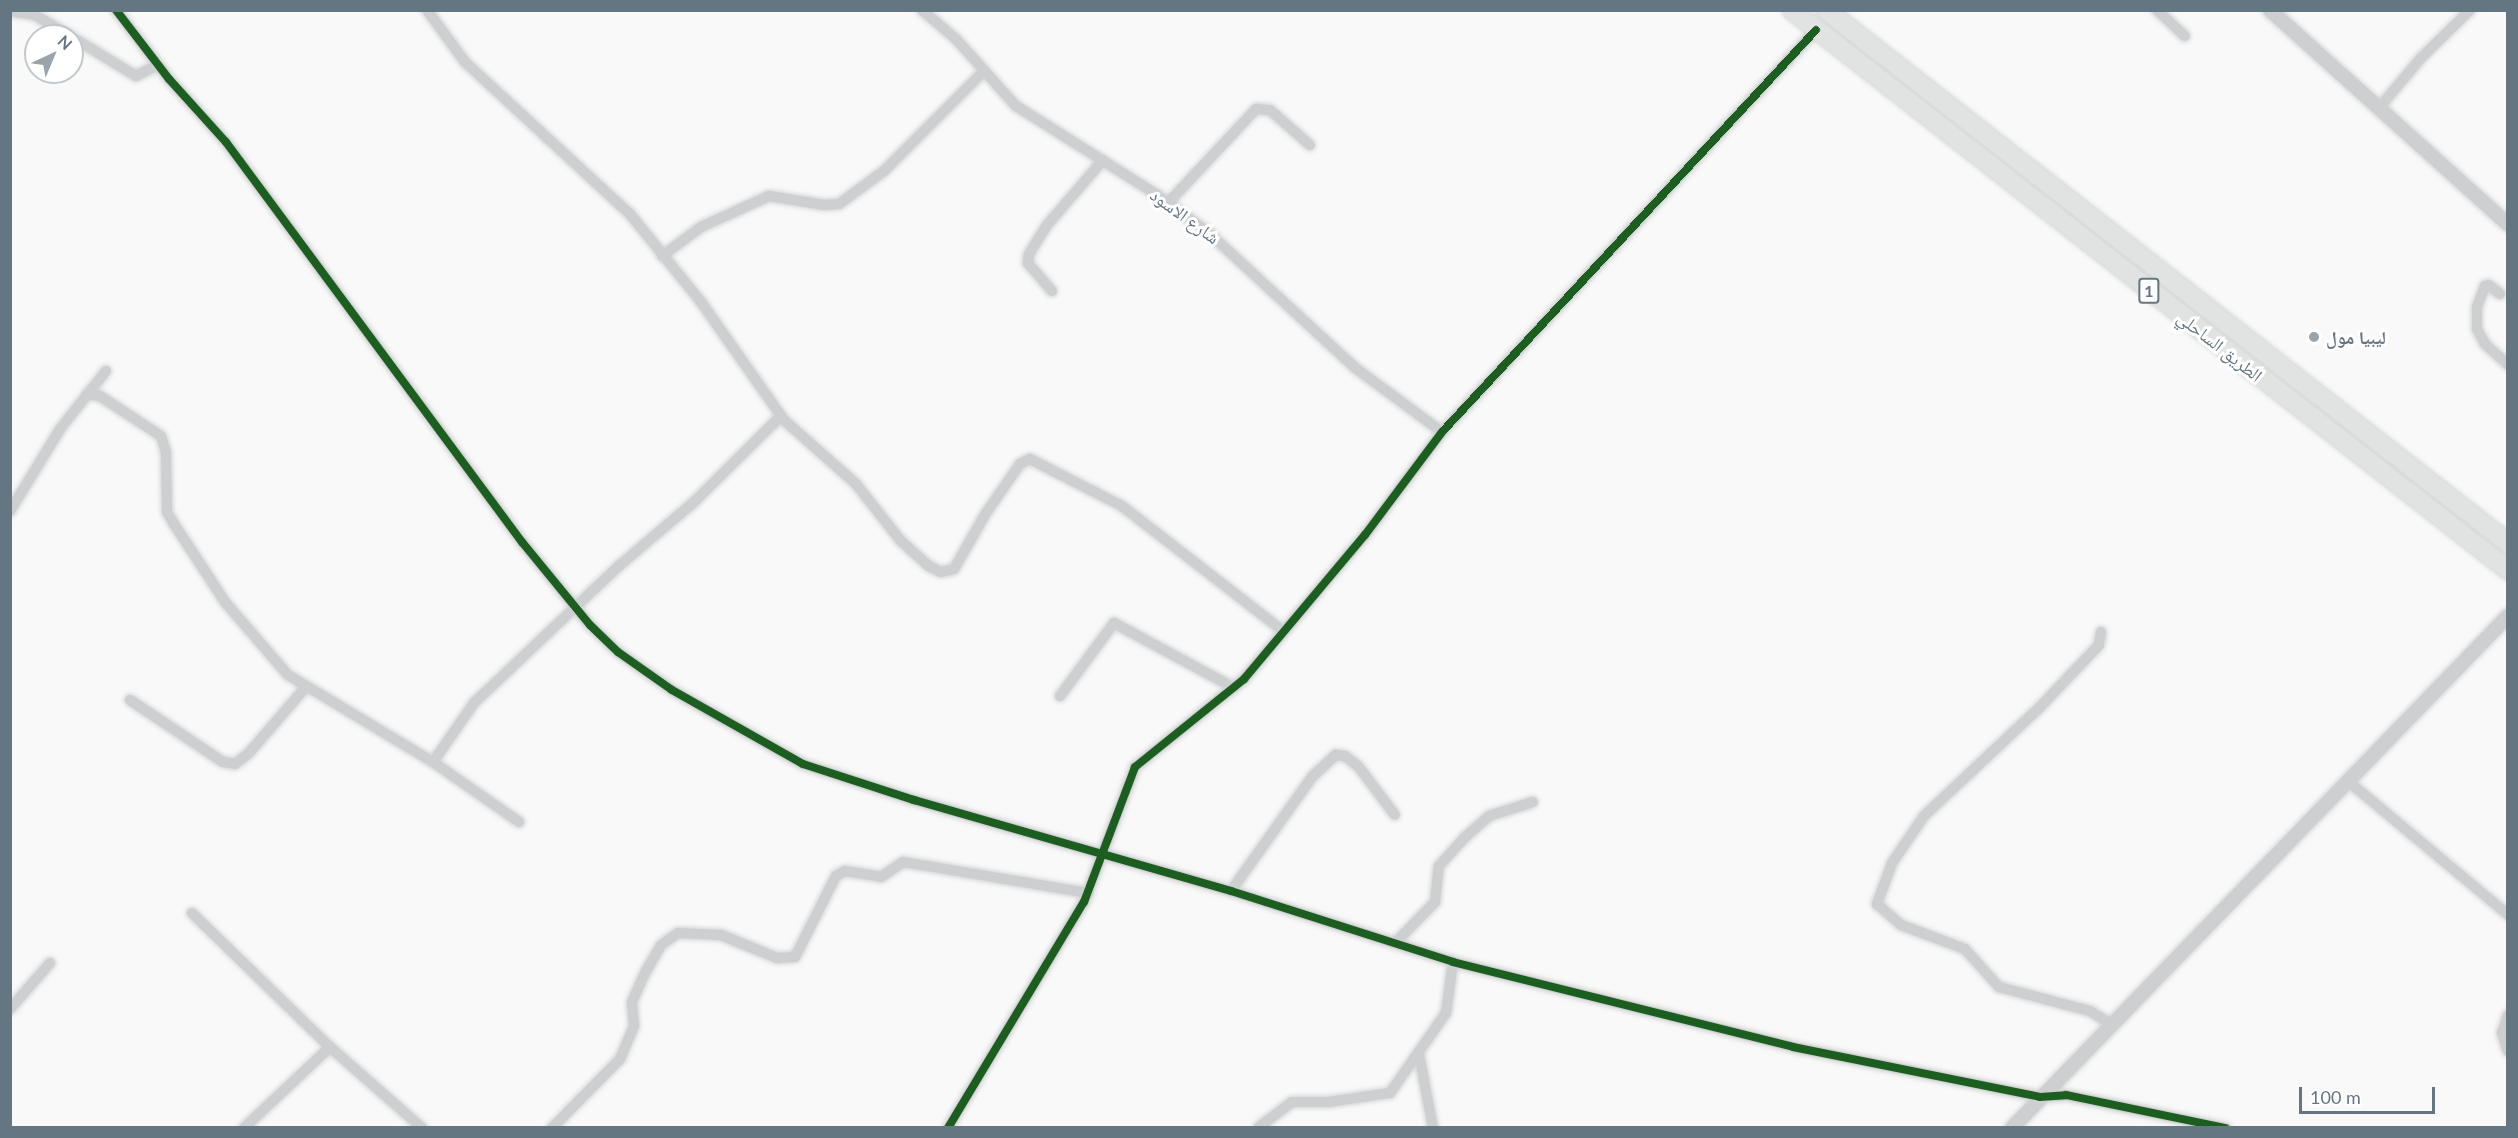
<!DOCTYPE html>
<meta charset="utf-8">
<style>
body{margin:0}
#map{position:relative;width:2518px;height:1138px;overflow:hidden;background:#f9f9f9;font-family:Lato,"Noto Naskh Arabic",sans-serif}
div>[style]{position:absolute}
.roads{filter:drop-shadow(0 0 2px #d5d6d6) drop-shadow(0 0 2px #d5d6d6)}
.minor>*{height:10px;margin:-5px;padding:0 5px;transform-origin:5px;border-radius:5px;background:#cecfd0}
.tertiary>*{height:14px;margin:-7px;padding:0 7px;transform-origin:7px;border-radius:7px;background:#cecfd0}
.trunk>*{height:18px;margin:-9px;padding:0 9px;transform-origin:9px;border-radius:9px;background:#e1e2e2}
.cycleway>*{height:8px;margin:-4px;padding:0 4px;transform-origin:4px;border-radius:4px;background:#1b5e20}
.dots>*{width:16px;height:16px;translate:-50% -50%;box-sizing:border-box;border:3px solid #fff;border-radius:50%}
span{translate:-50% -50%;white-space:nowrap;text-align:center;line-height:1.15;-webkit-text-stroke:6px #fff;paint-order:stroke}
.shield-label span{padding:2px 4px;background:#fff;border:2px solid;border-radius:4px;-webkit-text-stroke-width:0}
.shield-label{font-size:16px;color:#657683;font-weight:700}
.street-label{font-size:18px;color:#657683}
.poi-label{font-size:18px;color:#657683;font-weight:700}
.left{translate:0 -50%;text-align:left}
.frame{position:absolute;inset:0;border:12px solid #657683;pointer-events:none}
.north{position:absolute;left:24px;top:24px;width:60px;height:60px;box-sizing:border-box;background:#fff;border:2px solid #c1c8cd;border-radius:50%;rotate:44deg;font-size:16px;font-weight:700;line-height:24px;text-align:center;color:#657683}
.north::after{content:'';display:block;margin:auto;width:21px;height:27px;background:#99a4ac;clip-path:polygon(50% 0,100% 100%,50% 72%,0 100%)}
.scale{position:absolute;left:2299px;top:1087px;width:136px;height:27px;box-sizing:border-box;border:3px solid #657683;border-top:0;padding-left:8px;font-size:18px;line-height:21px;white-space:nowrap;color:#657683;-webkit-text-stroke:4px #fff;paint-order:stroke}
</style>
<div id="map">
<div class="roads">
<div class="minor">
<i style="left:116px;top:10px;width:87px;rotate:52.5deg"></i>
<i style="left:169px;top:79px;width:85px;rotate:47.9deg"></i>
<i style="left:226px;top:142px;width:498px;rotate:53.5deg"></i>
<i style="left:522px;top:542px;width:107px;rotate:50.7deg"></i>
<i style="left:590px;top:625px;width:39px;rotate:44deg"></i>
<i style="left:618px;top:652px;width:66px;rotate:35.1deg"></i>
<i style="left:672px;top:690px;width:150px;rotate:29.5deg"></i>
<i style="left:803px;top:764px;width:117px;rotate:18deg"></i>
<i style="left:914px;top:800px;width:330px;rotate:16deg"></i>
<i style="left:1231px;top:891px;width:233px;rotate:17.7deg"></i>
<i style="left:1453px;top:962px;width:350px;rotate:14deg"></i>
<i style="left:1793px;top:1047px;width:252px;rotate:11.4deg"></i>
<i style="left:2040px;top:1097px;width:26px;rotate:-4deg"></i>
<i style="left:2066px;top:1095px;width:163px;rotate:11.7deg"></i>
<i style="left:427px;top:10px;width:64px;rotate:53.8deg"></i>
<i style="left:465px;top:62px;width:224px;rotate:42.7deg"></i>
<i style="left:630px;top:214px;width:113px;rotate:51.1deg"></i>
<i style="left:701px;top:302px;width:144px;rotate:54.9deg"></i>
<i style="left:784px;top:420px;width:96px;rotate:41.6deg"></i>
<i style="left:856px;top:484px;width:73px;rotate:51.7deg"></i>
<i style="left:901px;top:541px;width:38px;rotate:42deg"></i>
<i style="left:929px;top:566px;width:13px;rotate:27deg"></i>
<i style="left:941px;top:572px;width:13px;rotate:-13deg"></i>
<i style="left:954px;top:569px;width:64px;rotate:-60.3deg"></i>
<i style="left:986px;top:513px;width:60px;rotate:-55.2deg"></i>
<i style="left:1020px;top:464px;width:11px;rotate:-27deg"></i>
<i style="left:1030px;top:459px;width:103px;rotate:27.1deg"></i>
<i style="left:1122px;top:506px;width:204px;rotate:37.8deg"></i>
<i style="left:922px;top:10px;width:45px;rotate:40.5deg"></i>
<i style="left:956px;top:39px;width:90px;rotate:48.2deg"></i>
<i style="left:1016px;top:106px;width:165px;rotate:32.2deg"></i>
<i style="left:1156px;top:194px;width:66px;rotate:36.3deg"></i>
<i style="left:1209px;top:233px;width:197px;rotate:42.7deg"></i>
<i style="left:1354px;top:367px;width:109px;rotate:36.5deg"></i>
<i style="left:2157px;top:10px;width:38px;rotate:43deg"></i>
<i style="left:10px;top:11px;width:25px;rotate:9deg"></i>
<i style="left:35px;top:15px;width:41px;rotate:31deg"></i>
<i style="left:72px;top:37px;width:75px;rotate:31.4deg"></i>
<i style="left:136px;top:76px;width:25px;rotate:-27deg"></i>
<i style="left:2379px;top:108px;width:65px;rotate:-50deg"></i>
<i style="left:2421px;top:58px;width:69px;rotate:-44.4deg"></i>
<i style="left:1168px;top:203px;width:129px;rotate:-46.9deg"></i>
<i style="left:1256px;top:109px;width:14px;rotate:4deg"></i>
<i style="left:1270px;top:110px;width:53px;rotate:41.2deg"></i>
<i style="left:662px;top:256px;width:49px;rotate:-36.6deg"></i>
<i style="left:701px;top:227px;width:75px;rotate:-24.5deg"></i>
<i style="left:769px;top:196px;width:56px;rotate:9.3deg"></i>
<i style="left:824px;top:205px;width:15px;rotate:-4deg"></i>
<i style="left:839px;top:204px;width:56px;rotate:-36.3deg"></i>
<i style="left:884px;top:171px;width:141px;rotate:-45deg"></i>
<i style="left:1052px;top:291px;width:37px;rotate:-131deg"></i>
<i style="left:1028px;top:263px;width:9px;rotate:-84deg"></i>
<i style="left:1029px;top:254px;width:36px;rotate:-58deg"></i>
<i style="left:1048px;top:224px;width:84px;rotate:-49.3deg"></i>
<i style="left:2500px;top:294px;width:14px;rotate:-141deg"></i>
<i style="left:2489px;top:285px;width:4px;rotate:166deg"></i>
<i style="left:2485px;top:286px;width:22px;rotate:111deg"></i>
<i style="left:2477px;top:307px;width:22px;rotate:90deg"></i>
<i style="left:2477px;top:329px;width:17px;rotate:62deg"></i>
<i style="left:2485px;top:344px;width:31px;rotate:42deg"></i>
<i style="left:87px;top:394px;width:13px;rotate:9deg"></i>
<i style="left:100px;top:396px;width:73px;rotate:33.3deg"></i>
<i style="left:161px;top:436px;width:17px;rotate:73deg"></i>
<i style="left:166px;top:452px;width:60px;rotate:89deg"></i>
<i style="left:167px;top:512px;width:14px;rotate:60deg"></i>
<i style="left:174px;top:524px;width:93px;rotate:56.8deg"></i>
<i style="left:225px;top:602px;width:96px;rotate:49.2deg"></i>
<i style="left:288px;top:675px;width:169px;rotate:31deg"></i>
<i style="left:433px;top:762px;width:72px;rotate:-55.2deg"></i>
<i style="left:474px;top:703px;width:201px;rotate:-43.4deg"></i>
<i style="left:620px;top:565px;width:97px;rotate:-40.4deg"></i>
<i style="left:694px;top:502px;width:122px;rotate:-44.7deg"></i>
<i style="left:10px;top:511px;width:96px;rotate:-58.6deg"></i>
<i style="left:60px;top:429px;width:74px;rotate:-51.6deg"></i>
<i style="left:2101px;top:632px;width:13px;rotate:99deg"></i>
<i style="left:2099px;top:645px;width:87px;rotate:133.6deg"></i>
<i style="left:2039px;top:708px;width:158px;rotate:136.8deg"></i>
<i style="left:1924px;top:816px;width:57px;rotate:124.2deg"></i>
<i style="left:1892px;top:863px;width:44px;rotate:110.1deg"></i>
<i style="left:1877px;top:904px;width:32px;rotate:41deg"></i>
<i style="left:1901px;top:925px;width:68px;rotate:20.6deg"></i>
<i style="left:1965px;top:949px;width:51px;rotate:48.2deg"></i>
<i style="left:1999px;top:987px;width:94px;rotate:14.8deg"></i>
<i style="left:2090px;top:1011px;width:26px;rotate:32deg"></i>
<i style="left:1060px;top:696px;width:91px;rotate:-53.5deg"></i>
<i style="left:1114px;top:623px;width:136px;rotate:28.4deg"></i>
<i style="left:130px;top:700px;width:112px;rotate:33.7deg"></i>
<i style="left:223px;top:762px;width:12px;rotate:9deg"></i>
<i style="left:235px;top:764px;width:16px;rotate:-38deg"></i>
<i style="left:248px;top:754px;width:87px;rotate:-49.2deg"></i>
<i style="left:433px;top:762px;width:105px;rotate:34.9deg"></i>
<i style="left:2348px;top:781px;width:209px;rotate:39.9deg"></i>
<i style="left:1231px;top:891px;width:140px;rotate:-54.6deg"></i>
<i style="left:1312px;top:777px;width:33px;rotate:-43deg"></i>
<i style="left:1336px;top:755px;width:9px;rotate:6deg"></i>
<i style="left:1345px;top:756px;width:16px;rotate:38deg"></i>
<i style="left:1358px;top:766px;width:61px;rotate:52.9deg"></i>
<i style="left:192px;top:913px;width:192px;rotate:44.2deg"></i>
<i style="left:330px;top:1047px;width:123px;rotate:41.4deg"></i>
<i style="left:1395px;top:943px;width:57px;rotate:-45.7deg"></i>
<i style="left:1435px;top:902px;width:36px;rotate:-84deg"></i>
<i style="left:1439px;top:866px;width:38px;rotate:-48deg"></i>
<i style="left:1464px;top:838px;width:33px;rotate:-41deg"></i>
<i style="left:1489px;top:816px;width:46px;rotate:-17.7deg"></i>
<i style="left:10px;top:1009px;width:61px;rotate:-49deg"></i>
<i style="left:2508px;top:1015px;width:19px;rotate:108deg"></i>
<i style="left:2502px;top:1033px;width:19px;rotate:72deg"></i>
<i style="left:1419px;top:1054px;width:75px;rotate:79.3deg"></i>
<i style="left:1259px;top:1127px;width:41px;rotate:-37.1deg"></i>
<i style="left:1292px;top:1102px;width:36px"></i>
<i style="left:1328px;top:1102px;width:63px;rotate:-8.3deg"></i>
<i style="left:1390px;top:1093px;width:98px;rotate:-55deg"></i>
<i style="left:1446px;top:1013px;width:51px;rotate:-82.2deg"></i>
<i style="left:244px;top:1128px;width:118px;rotate:-43.3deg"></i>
<i style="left:552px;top:1128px;width:97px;rotate:-45.4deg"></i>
<i style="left:620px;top:1059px;width:36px;rotate:-67deg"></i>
<i style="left:634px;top:1026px;width:24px;rotate:-95deg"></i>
<i style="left:632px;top:1002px;width:32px;rotate:-66deg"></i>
<i style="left:645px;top:973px;width:32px;rotate:-60deg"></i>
<i style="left:661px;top:945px;width:21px;rotate:-35deg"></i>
<i style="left:678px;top:933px;width:43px;rotate:2.7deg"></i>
<i style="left:721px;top:935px;width:61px;rotate:22.3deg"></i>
<i style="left:777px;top:958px;width:18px;rotate:-3deg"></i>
<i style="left:795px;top:957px;width:91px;rotate:-63.2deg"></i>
<i style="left:836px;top:876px;width:10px;rotate:-29deg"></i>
<i style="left:845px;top:871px;width:36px;rotate:9deg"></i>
<i style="left:881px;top:877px;width:27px;rotate:-34deg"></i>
<i style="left:903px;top:862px;width:188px;rotate:9.5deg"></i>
<i style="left:948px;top:1128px;width:264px;rotate:-59deg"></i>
<i style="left:1084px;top:902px;width:144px;rotate:-69.3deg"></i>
<i style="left:1135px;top:767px;width:140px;rotate:-38.9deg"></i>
<i style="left:1244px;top:679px;width:188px;rotate:-50deg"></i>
<i style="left:1365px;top:535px;width:129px;rotate:-53.2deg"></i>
<i style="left:1442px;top:432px;width:549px;rotate:-47.07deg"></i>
</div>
<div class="tertiary">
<i style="left:2270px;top:10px;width:320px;rotate:42deg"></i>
<i style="left:2012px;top:1128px;width:713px;rotate:-45.91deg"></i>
</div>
<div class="trunk">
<i style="left:1792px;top:10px;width:909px;rotate:38.03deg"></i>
<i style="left:1826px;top:10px;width:866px;rotate:38.01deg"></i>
</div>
</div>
<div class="cycleway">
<i style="left:116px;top:10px;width:87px;rotate:52.5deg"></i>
<i style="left:169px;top:79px;width:85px;rotate:47.9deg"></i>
<i style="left:226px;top:142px;width:498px;rotate:53.5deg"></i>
<i style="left:522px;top:542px;width:107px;rotate:50.7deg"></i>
<i style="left:590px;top:625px;width:39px;rotate:44deg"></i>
<i style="left:618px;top:652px;width:66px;rotate:35.1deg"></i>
<i style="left:672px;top:690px;width:150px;rotate:29.5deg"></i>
<i style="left:803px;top:764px;width:117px;rotate:18deg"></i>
<i style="left:914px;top:800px;width:330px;rotate:16deg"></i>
<i style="left:1231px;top:891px;width:233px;rotate:17.7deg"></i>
<i style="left:1453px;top:962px;width:350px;rotate:14deg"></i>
<i style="left:1793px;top:1047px;width:252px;rotate:11.4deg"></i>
<i style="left:2040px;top:1097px;width:26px;rotate:-4deg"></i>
<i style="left:2066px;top:1095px;width:163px;rotate:11.7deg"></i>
<i style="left:948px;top:1128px;width:264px;rotate:-59deg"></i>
<i style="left:1084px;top:902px;width:144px;rotate:-69.3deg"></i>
<i style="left:1135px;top:767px;width:140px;rotate:-38.9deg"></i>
<i style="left:1244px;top:679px;width:188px;rotate:-50deg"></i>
<i style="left:1365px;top:535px;width:129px;rotate:-53.2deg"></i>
<i style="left:1442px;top:432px;width:549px;rotate:-47.07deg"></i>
</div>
<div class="dots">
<i style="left:2314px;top:337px;background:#99a4ac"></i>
</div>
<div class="shield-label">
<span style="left:2149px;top:291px">1</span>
</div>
<div class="street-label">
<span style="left:1185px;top:216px;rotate:36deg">شارع الاسود</span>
<span style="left:2220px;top:346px;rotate:38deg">الطريق الساحلي</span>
</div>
<div class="poi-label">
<span class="left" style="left:2326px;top:337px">ليبيا مول</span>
</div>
<div class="frame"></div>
<div class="north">N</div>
<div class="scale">100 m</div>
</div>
